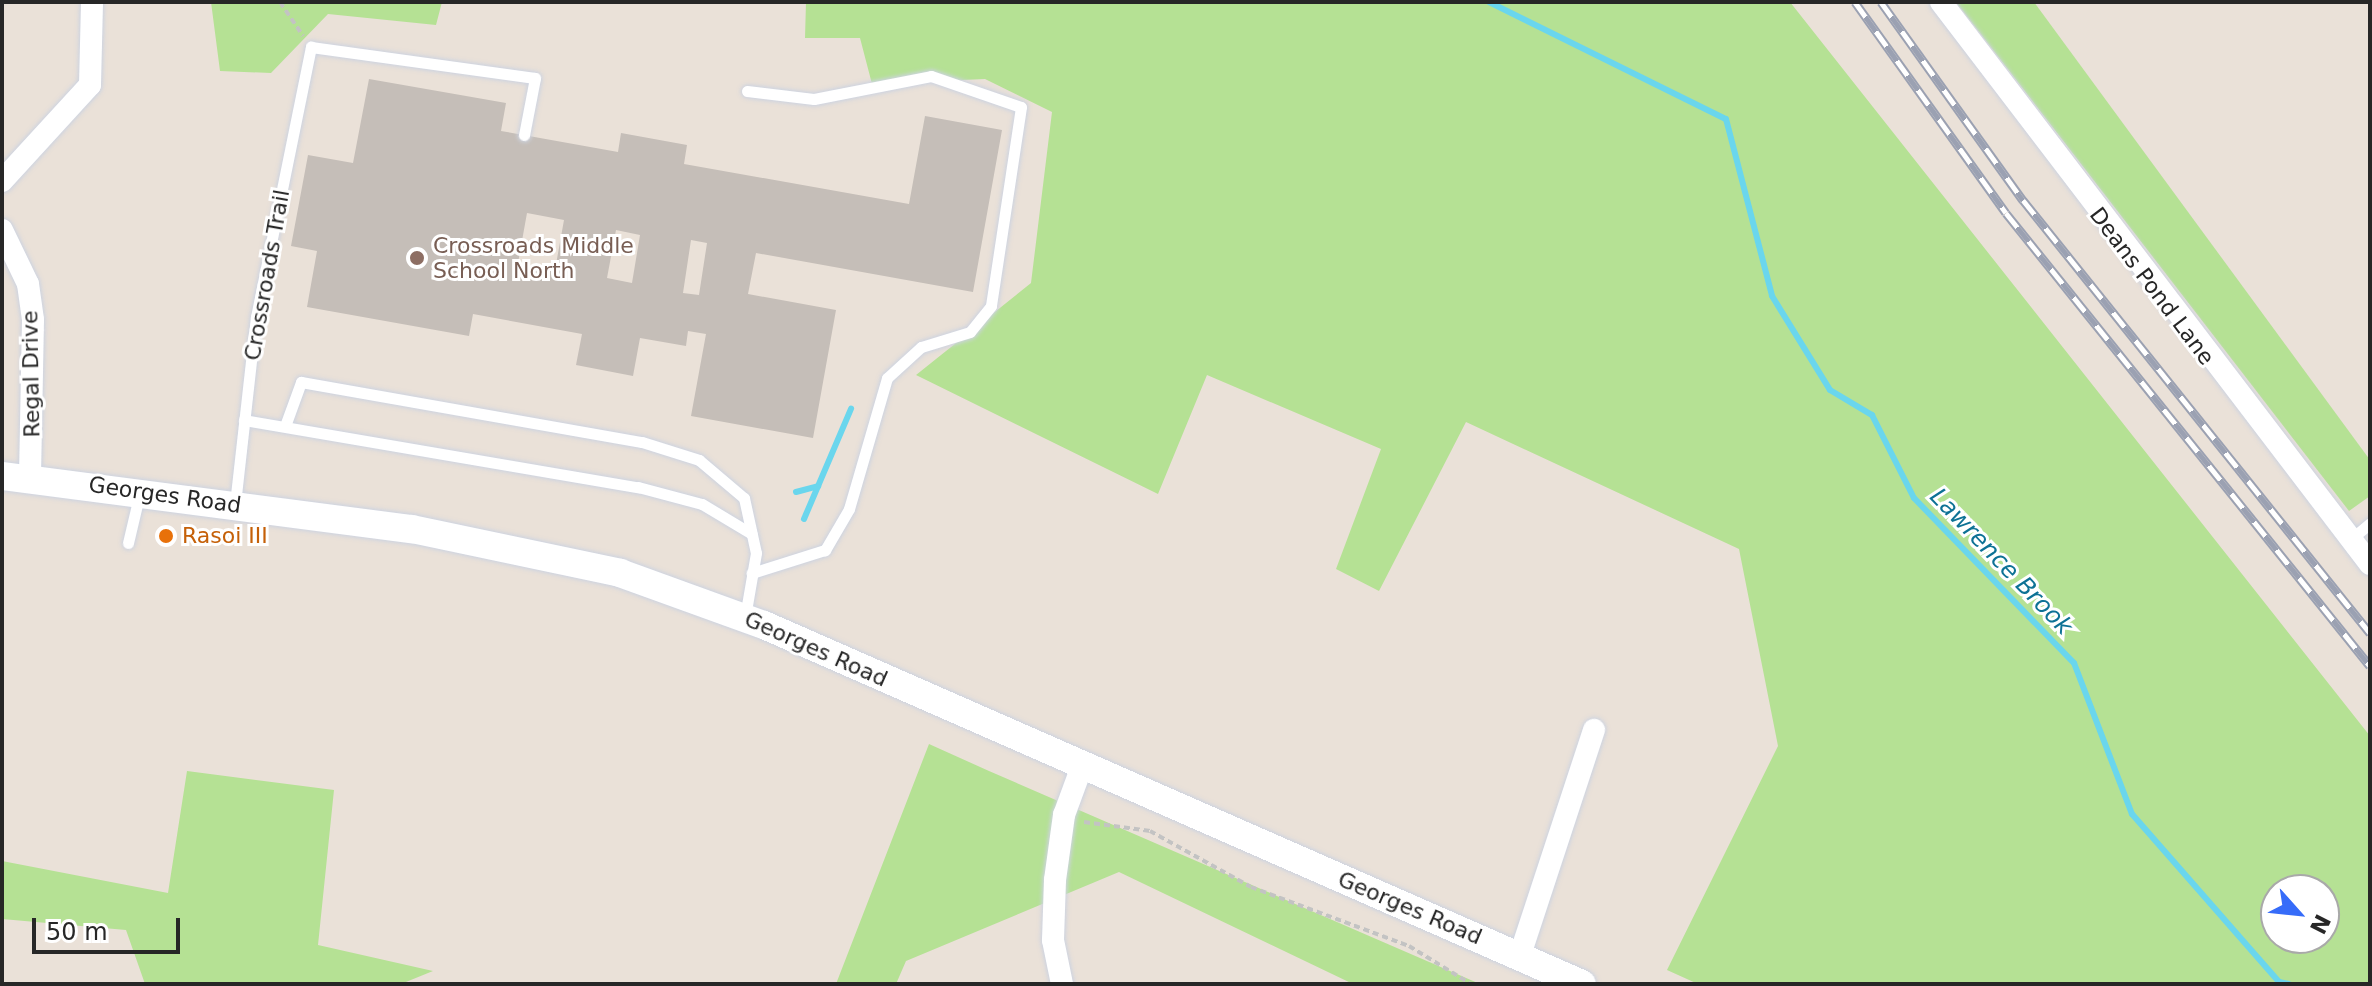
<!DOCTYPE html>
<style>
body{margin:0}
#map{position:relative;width:2372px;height:986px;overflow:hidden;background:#eae1d8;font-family:"DejaVu Sans",sans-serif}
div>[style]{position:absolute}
.green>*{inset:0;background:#b5e194}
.stream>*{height:6px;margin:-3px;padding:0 3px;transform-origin:3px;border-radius:3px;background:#6ad6ed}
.building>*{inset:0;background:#c5beb8}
.path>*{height:4px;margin-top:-2px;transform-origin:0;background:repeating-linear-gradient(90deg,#c3c3c3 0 6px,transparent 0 10px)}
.roads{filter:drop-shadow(0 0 2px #cdd3e0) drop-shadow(0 0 2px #cdd3e0)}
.service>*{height:11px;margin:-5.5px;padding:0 5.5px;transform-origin:5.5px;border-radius:5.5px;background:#fff}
.minor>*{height:22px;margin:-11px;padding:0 11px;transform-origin:11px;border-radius:11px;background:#fff}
.tertiary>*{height:28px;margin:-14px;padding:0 14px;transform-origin:14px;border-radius:14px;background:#fff}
.rail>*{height:9px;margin-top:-4.5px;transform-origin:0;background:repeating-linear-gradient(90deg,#fff 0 18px,#9ba1b2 0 36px);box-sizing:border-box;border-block:2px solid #9ba1b2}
.dots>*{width:22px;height:22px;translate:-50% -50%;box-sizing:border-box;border:4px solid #fff;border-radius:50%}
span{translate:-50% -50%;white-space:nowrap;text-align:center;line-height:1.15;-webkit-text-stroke:6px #fff;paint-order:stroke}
.education-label{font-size:22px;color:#785e54}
.left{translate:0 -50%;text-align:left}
.street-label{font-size:22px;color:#272727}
.food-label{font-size:22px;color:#c56008}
.water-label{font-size:24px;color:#0d7295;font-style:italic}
.frame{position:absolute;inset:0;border:4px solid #272727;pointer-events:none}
.north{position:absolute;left:2260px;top:874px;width:80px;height:80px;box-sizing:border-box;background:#fff;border:2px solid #a9a9a9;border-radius:50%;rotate:117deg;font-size:22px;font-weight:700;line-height:32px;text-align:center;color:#272727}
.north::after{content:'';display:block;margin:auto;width:28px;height:36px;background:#366cf9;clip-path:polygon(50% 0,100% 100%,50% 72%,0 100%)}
.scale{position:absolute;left:32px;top:918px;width:148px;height:36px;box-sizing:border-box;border:4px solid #272727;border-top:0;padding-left:10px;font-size:24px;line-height:28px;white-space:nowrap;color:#272727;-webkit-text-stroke:6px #fff;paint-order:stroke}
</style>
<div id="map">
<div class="green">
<i style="clip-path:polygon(211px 2px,442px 2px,436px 25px,328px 14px,271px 73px,220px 71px)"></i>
<i style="clip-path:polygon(evenodd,806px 2px,1790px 2px,2370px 736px,2370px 984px,1698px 984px,1667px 970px,1778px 746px,1739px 549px,1466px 422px,1379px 591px,1336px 569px,1381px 449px,1207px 375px,1158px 494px,916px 375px,1031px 283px,1052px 112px,985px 79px,872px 84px,860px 38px,805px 38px,806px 2px,2276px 890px,2324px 890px,2324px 938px,2276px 938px,2276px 890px)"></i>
<i style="clip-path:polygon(1956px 2px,2034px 2px,2370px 460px,2370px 496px,2349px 511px)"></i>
<i style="clip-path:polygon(929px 744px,989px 771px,1480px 984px,1353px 984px,1119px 872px,906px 961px,896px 984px,836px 984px)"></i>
<i style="clip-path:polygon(187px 771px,334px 790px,318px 945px,433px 971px,401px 984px,145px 984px,126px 930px,2px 919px,2px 861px,168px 893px)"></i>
</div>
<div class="stream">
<i style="left:1489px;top:2px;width:264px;rotate:26.3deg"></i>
<i style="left:1726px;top:119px;width:183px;rotate:75.4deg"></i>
<i style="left:1772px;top:296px;width:110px;rotate:58.3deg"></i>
<i style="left:1830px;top:390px;width:49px;rotate:30.8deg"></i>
<i style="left:1872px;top:415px;width:93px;rotate:63.2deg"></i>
<i style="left:1914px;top:498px;width:230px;rotate:45.9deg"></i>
<i style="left:2074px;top:663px;width:162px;rotate:69deg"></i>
<i style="left:2132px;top:814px;width:223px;rotate:48.8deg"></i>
<i style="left:2279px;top:982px;width:10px;rotate:11deg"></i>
<i style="left:796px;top:492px;width:23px;rotate:-15deg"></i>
<i style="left:804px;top:519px;width:120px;rotate:-66.9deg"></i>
</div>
<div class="building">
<i style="clip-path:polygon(evenodd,369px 79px,506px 103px,501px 131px,618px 152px,621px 133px,687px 145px,684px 164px,909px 204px,925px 116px,1002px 130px,973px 292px,756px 253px,748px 294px,836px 310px,813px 438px,691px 416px,706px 334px,688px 331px,686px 346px,640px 338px,633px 376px,576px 365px,582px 334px,473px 314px,469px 336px,307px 307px,317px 251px,291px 246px,308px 155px,353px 163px,369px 79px,527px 213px,564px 220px,555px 270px,518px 263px,527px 213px,369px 79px,616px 230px,640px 235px,632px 283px,607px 278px,616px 230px,369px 79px,691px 240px,707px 243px,699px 295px,683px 293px,691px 240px)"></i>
</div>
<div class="path">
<i style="left:280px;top:2px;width:41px;rotate:55.9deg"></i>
<i style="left:1084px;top:822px;width:67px;rotate:7.8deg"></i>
<i style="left:1150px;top:831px;width:115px;rotate:29deg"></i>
<i style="left:1251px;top:887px;width:169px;rotate:20.5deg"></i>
<i style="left:1409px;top:946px;width:73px;rotate:31.5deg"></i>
</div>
<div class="roads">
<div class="service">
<i style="left:747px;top:91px;width:67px;rotate:6.8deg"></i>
<i style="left:814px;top:99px;width:119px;rotate:-11.1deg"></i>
<i style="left:931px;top:76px;width:95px;rotate:19deg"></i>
<i style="left:1021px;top:107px;width:201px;rotate:98.6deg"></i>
<i style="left:991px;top:306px;width:33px;rotate:129deg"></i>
<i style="left:970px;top:332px;width:51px;rotate:163deg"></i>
<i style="left:921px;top:347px;width:46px;rotate:137.6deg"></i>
<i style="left:887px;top:378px;width:136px;rotate:106.2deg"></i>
<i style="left:849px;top:509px;width:48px;rotate:120.3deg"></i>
<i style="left:825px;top:550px;width:77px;rotate:162.5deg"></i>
<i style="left:244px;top:420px;width:400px;rotate:9.7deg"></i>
<i style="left:638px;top:487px;width:66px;rotate:14.9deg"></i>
<i style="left:702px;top:504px;width:58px;rotate:31deg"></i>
<i style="left:285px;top:426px;width:47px;rotate:-70deg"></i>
<i style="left:301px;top:382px;width:346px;rotate:10deg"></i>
<i style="left:642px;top:442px;width:60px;rotate:17.5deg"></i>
<i style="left:699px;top:460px;width:59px;rotate:40.2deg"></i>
<i style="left:744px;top:498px;width:56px;rotate:77.7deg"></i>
<i style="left:756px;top:553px;width:65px;rotate:99.8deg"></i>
<i style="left:235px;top:504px;width:188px;rotate:-83.6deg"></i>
<i style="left:256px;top:317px;width:276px;rotate:-78.5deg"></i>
<i style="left:311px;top:47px;width:226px;rotate:7.9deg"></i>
<i style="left:535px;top:78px;width:58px;rotate:100.9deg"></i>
<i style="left:2350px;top:540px;width:26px;rotate:-40deg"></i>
<i style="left:128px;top:543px;width:48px;rotate:-76.8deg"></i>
</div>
<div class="minor">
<i style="left:1941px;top:2px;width:707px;rotate:52.64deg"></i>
<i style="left:2px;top:181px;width:130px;rotate:-47.5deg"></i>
<i style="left:90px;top:85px;width:83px;rotate:-88.6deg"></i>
<i style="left:2px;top:230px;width:60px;rotate:64.3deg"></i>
<i style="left:28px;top:284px;width:36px;rotate:82deg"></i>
<i style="left:33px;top:320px;width:157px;rotate:91.1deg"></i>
<i style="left:1520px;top:955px;width:237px;rotate:-71.8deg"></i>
<i style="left:1062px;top:984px;width:45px;rotate:-101.6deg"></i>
<i style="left:1053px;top:940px;width:60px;rotate:-88.1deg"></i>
<i style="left:1055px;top:880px;width:66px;rotate:-82.1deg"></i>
<i style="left:1064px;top:815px;width:52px;rotate:-69.8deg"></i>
</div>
<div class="tertiary">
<i style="left:2px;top:476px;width:413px;rotate:7.4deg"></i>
<i style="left:412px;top:529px;width:213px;rotate:11.9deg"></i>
<i style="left:620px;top:573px;width:153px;rotate:19.9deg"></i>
<i style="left:764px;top:625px;width:893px;rotate:23.7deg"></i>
</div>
</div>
<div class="rail">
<i style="left:1855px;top:2px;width:259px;rotate:54.4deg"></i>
<i style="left:2006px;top:213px;width:581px;rotate:51.22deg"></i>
<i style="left:1881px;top:2px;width:244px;rotate:54.4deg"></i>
<i style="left:2023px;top:200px;width:555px;rotate:51.29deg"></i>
</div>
<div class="dots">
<i style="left:417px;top:258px;background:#8d6e63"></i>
<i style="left:166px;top:536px;background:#e8710a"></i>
</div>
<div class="education-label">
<span class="left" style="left:433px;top:258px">Crossroads Middle<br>School North</span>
</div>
<div class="street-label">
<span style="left:267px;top:275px;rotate:-80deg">Crossroads Trail</span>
<span style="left:2152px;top:286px;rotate:53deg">Deans Pond Lane</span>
<span style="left:31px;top:374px;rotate:-91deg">Regal Drive</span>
<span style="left:165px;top:495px;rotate:8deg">Georges Road</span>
<span style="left:816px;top:649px;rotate:24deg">Georges Road</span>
<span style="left:1410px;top:908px;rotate:23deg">Georges Road</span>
</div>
<div class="food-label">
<span class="left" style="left:182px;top:536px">Rasoi III</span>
</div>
<div class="water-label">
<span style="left:2001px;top:562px;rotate:46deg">Lawrence Brook</span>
</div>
<div class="frame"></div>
<div class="north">N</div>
<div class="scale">50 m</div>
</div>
